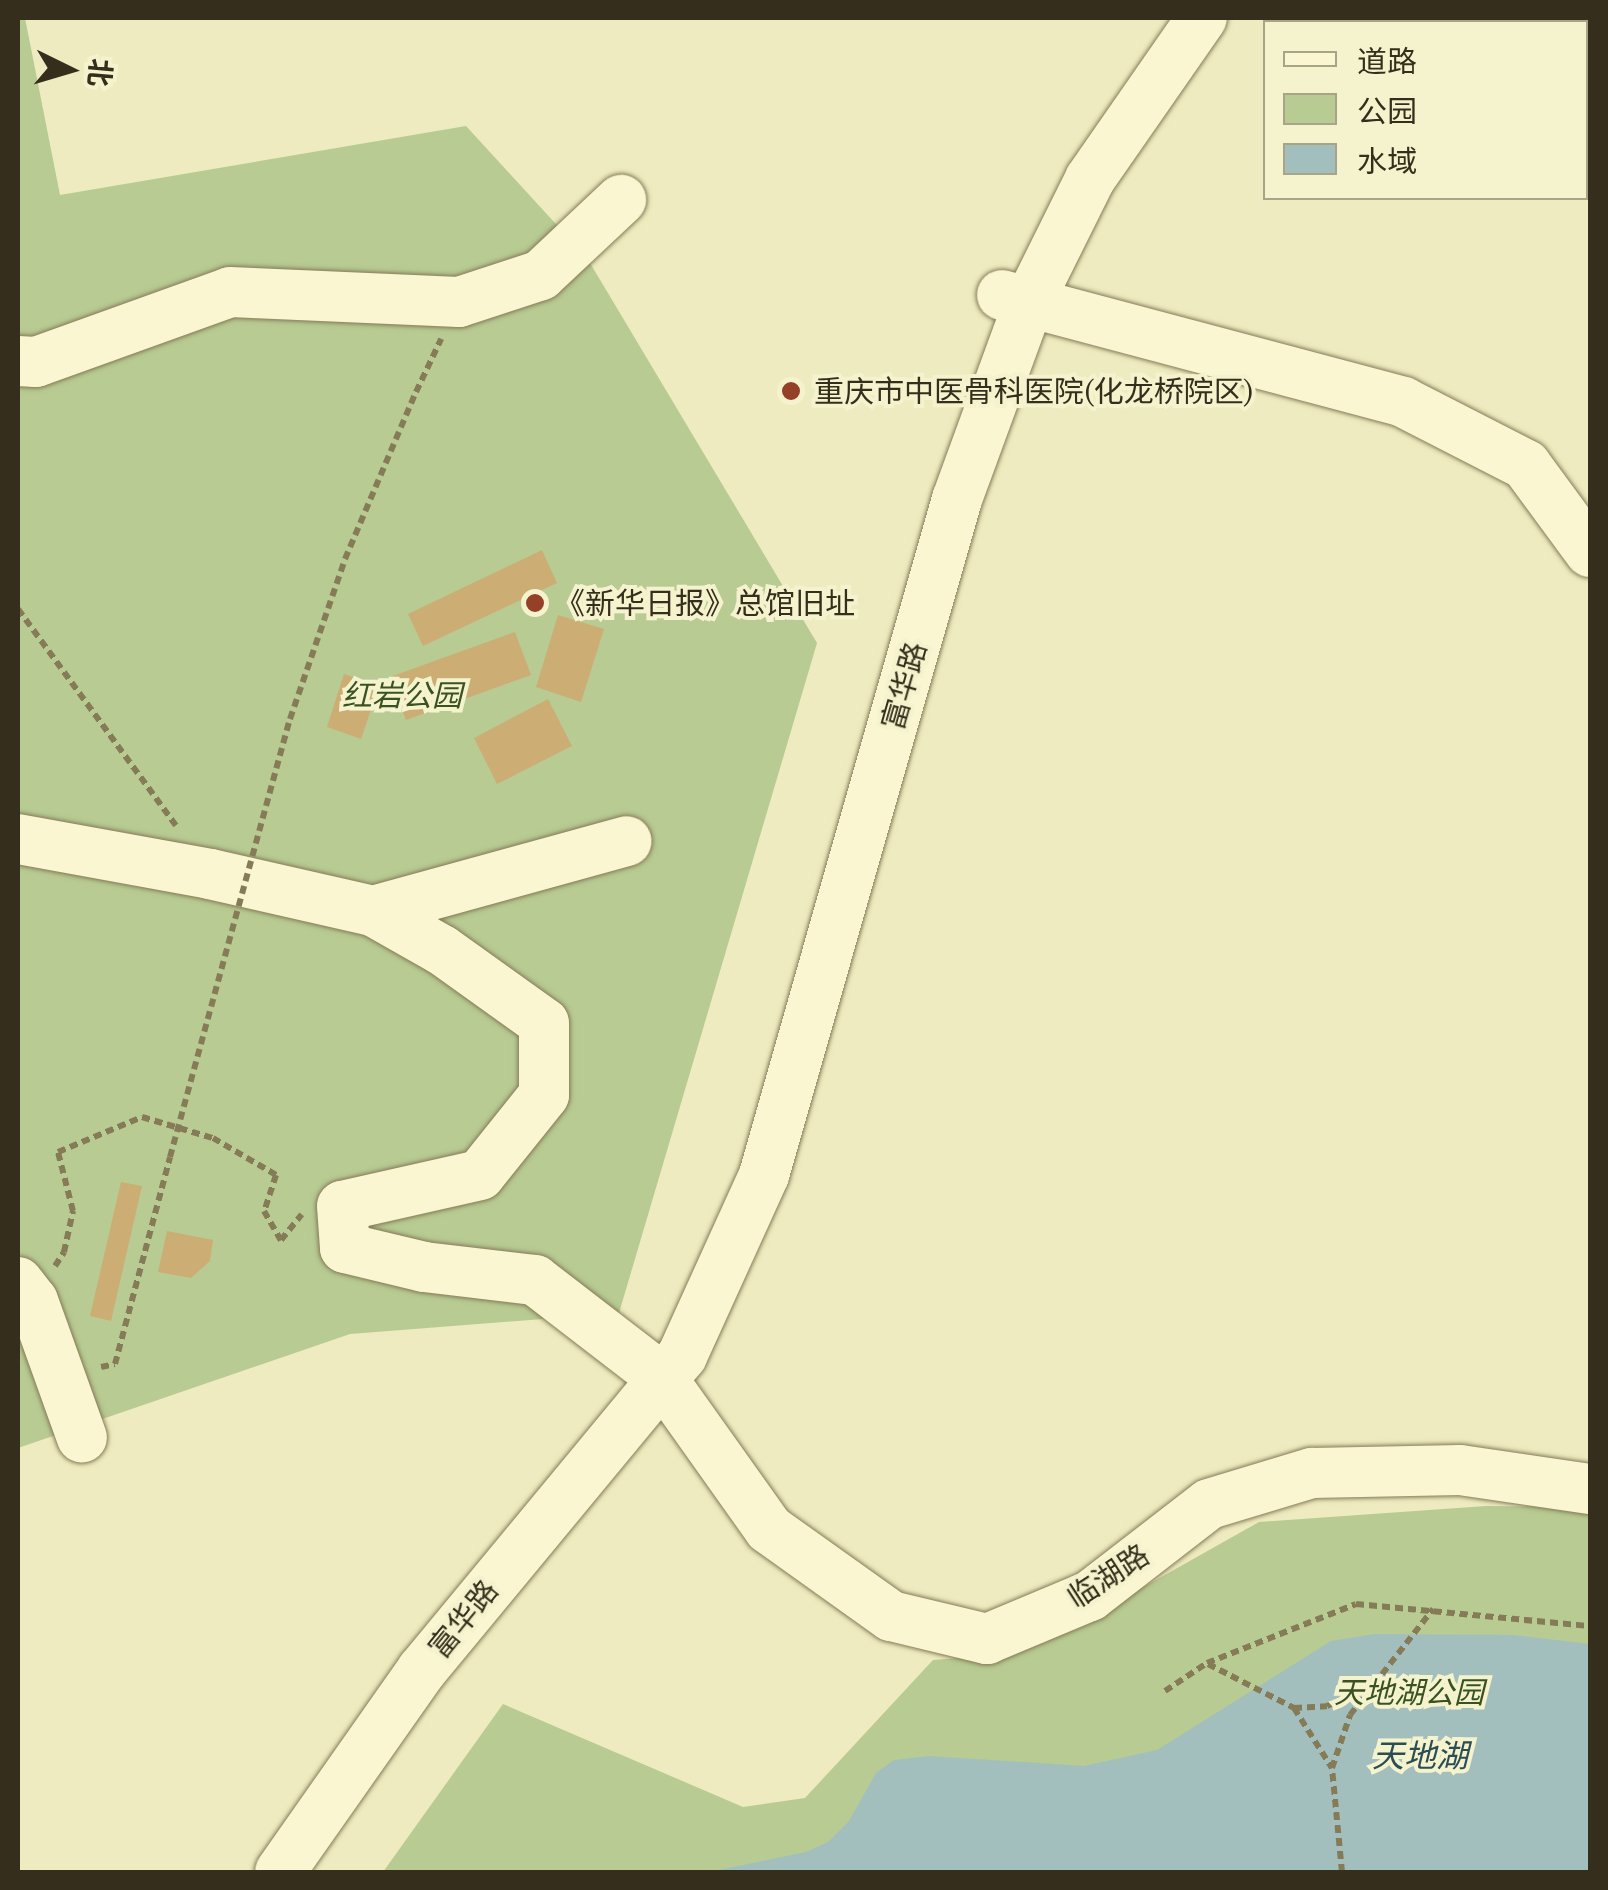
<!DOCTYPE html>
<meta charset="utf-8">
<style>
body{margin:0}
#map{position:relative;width:1608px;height:1890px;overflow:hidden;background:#edebbf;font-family:"IBM Plex Serif","Noto Sans SC",serif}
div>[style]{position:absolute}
.green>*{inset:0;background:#b7cb93}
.water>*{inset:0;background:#a2bfbe}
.building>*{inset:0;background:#ccae74}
.path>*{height:6px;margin-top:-3px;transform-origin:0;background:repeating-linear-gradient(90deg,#867b57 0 8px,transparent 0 13px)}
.roads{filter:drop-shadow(0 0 2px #867b57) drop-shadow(0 0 2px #867b57)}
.minor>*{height:50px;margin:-25px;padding:0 25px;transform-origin:25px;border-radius:25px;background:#f9f6d1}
.path-bridge>*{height:6px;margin-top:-3px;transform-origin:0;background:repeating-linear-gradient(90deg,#867b57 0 8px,transparent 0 13px)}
.dots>*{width:28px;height:28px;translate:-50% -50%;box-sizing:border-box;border:5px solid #f5f3ce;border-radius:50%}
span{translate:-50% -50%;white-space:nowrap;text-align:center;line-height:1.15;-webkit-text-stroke:8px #f5f3ce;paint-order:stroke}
.poi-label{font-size:30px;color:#352e1c}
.left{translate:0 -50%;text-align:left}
.street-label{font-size:30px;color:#352e1c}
.park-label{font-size:30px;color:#3a5222;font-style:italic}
.water-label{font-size:32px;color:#2b4e55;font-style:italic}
.frame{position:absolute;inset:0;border:20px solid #352e1c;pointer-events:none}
.legend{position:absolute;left:1263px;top:20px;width:325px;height:180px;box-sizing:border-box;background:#f5f3ce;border:2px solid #a8a487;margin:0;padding:12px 18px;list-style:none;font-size:30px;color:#352e1c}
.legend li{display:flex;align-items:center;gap:20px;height:50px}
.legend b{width:50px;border:2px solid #a8a487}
.north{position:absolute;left:20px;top:20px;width:100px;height:100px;-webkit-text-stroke:8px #f5f3ce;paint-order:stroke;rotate:95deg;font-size:28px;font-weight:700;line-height:40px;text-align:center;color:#352e1c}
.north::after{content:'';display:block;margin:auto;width:35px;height:45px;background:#352e1c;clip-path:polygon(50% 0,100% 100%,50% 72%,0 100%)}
</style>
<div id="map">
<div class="green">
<i style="clip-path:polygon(18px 18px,25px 18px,60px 195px,466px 126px,587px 258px,817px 643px,619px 1313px,350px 1334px,18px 1448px)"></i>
<i style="clip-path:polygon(1486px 1506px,1590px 1507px,1590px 1872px,383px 1872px,503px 1704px,743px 1807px,805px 1798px,933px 1660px,984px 1656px,1044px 1643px,1259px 1522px)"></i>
</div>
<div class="water">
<i style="clip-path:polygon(1375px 1634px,1513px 1635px,1590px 1644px,1590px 1872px,709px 1872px,806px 1852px,828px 1842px,849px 1821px,876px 1773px,894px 1760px,929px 1756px,1084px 1766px,1157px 1750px,1331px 1641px)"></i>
</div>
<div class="building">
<i style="clip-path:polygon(542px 550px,557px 583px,423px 646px,408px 614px)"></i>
<i style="clip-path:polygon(558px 615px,604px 629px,581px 702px,536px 687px)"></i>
<i style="clip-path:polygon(515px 632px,531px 675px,406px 720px,390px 677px)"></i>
<i style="clip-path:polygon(344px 674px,379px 686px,361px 739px,327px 727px)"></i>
<i style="clip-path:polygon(548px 699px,572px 746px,497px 784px,474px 738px)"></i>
<i style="clip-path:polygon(121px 1182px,142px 1186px,111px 1321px,90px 1316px)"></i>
<i style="clip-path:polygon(167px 1231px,213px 1240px,210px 1261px,191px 1278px,158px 1272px)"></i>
</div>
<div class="path">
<i style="left:416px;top:392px;width:59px;rotate:-64.7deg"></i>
<i style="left:18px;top:609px;width:268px;rotate:53.9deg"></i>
<i style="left:55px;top:1266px;width:17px;rotate:-57deg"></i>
<i style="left:64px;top:1252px;width:42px;rotate:-77.6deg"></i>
<i style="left:73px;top:1211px;width:61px;rotate:-104.3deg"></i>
<i style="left:58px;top:1152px;width:91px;rotate:-22.6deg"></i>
<i style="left:142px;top:1117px;width:74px;rotate:16.5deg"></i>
<i style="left:213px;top:1138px;width:73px;rotate:30.4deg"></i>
<i style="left:276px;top:1175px;width:38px;rotate:108deg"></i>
<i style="left:264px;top:1211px;width:34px;rotate:60deg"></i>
<i style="left:281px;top:1240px;width:33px;rotate:-51deg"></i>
<i style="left:101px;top:1367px;width:14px;rotate:-12deg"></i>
<i style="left:115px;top:1364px;width:214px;rotate:-75.1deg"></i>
<i style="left:1208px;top:1664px;width:97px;rotate:27.1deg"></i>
<i style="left:1294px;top:1708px;width:71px;rotate:57.7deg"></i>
<i style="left:1165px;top:1691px;width:50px;rotate:-33.7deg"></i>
<i style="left:1207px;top:1663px;width:160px;rotate:-21.6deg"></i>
<i style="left:1356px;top:1604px;width:235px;rotate:5.4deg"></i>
<i style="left:1294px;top:1708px;width:33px;rotate:-3deg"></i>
<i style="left:1327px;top:1706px;width:49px;rotate:-24deg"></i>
<i style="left:1342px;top:1872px;width:104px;rotate:-95.5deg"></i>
<i style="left:1332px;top:1768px;width:56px;rotate:-71.2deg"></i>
<i style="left:1350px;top:1715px;width:135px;rotate:-51.9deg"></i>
</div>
<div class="roads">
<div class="minor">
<i style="left:1002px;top:295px;width:415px;rotate:14.9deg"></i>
<i style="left:1403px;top:402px;width:138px;rotate:27.1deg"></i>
<i style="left:1526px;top:465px;width:108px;rotate:53.7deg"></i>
<i style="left:18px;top:361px;width:18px;rotate:3deg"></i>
<i style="left:36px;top:362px;width:206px;rotate:-19.8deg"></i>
<i style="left:230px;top:292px;width:229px;rotate:2.5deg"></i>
<i style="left:459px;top:302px;width:86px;rotate:-18.2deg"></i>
<i style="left:541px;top:275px;width:110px;rotate:-43.2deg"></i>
<i style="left:18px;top:839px;width:195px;rotate:10.3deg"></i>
<i style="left:210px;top:874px;width:167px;rotate:12.8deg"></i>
<i style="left:373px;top:911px;width:79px;rotate:29.5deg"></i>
<i style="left:442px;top:950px;width:125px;rotate:35.6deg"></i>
<i style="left:544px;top:1023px;width:72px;rotate:90deg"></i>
<i style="left:544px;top:1095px;width:102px;rotate:128.7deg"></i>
<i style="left:480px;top:1175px;width:141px;rotate:167.3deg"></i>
<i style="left:342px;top:1206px;width:42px;rotate:85.9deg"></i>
<i style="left:345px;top:1248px;width:81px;rotate:13.5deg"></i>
<i style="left:424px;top:1267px;width:112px;rotate:6.7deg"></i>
<i style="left:535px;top:1280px;width:159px;rotate:37.6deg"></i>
<i style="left:661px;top:1377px;width:186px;rotate:54.6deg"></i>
<i style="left:769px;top:1529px;width:150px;rotate:35.5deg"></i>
<i style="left:891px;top:1616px;width:99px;rotate:13.5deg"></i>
<i style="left:987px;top:1639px;width:112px;rotate:-22.7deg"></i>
<i style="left:1090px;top:1596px;width:150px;rotate:-37.7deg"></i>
<i style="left:1209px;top:1504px;width:108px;rotate:-16.8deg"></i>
<i style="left:1312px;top:1473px;width:148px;rotate:-1.2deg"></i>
<i style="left:1460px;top:1470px;width:131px;rotate:8.3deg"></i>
<i style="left:373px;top:911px;width:263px;rotate:-15.4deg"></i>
<i style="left:18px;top:1282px;width:24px;rotate:52deg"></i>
<i style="left:33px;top:1301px;width:145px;rotate:70.3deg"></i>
<i style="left:280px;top:1872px;width:247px;rotate:-54.9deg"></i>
<i style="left:422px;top:1670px;width:408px;rotate:-50.4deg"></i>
<i style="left:682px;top:1356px;width:199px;rotate:-65.6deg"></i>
<i style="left:764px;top:1175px;width:703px;rotate:-74.07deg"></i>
<i style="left:957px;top:499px;width:210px;rotate:-69.9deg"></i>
<i style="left:1029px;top:302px;width:137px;rotate:-63.6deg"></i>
<i style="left:1090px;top:179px;width:196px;rotate:-55.2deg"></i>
</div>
</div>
<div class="path-bridge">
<i style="left:170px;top:1157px;width:454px;rotate:-74.7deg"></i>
<i style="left:290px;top:719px;width:169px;rotate:-71deg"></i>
<i style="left:345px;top:559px;width:181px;rotate:-67deg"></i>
</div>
<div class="dots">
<i style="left:791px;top:391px;background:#954127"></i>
<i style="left:535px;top:603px;background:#954127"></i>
</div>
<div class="poi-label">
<span class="left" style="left:814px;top:391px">重庆市中医骨科医院(化龙桥院区)</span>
<span class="left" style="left:555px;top:603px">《新华日报》总馆旧址</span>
</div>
<div class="street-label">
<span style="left:904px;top:686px;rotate:-74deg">富华路</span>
<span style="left:1108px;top:1576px;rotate:-33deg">临湖路</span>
<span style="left:463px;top:1619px;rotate:-51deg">富华路</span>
</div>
<div class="park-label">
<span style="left:402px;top:695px">红岩公园</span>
<span style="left:1409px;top:1692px">天地湖公园</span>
</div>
<div class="water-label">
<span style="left:1420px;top:1755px">天地湖</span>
</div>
<div class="frame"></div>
<ul class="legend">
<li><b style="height:12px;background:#f9f6d1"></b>道路</li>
<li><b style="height:28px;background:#b7cb93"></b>公园</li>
<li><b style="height:28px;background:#a2bfbe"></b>水域</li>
</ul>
<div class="north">北</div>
</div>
